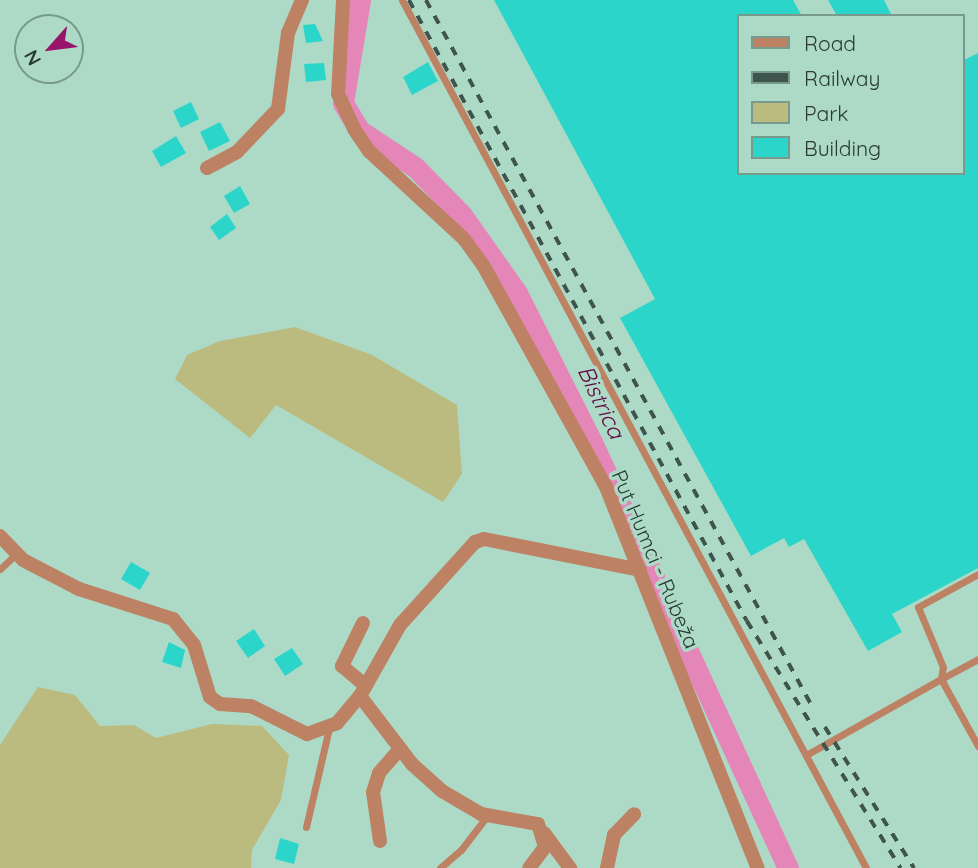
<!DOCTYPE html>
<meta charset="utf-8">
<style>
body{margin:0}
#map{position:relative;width:978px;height:868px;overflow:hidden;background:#addac7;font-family:Quicksand,sans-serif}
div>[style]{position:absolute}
.green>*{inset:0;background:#bcbb7f}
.river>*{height:21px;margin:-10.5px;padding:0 10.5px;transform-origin:10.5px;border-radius:10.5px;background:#e486b8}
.building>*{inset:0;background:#2cd5c9}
.lane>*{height:7px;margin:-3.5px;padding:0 3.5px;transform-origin:3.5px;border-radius:3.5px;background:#bd8163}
.street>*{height:14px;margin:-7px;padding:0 7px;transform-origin:7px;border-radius:7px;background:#bd8163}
.rail>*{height:3.5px;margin-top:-1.75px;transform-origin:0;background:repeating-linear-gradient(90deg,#3e544c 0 9px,transparent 0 18px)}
span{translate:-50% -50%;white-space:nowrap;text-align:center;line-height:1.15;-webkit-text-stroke:7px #addac7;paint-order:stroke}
.street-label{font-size:21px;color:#293b34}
.water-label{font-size:23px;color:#610c42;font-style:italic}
.legend{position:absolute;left:737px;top:14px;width:228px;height:161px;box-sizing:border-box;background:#addac7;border:2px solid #789a8c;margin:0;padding:9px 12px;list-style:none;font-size:21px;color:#293b34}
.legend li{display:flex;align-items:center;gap:14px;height:35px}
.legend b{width:35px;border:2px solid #789a8c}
.north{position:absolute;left:14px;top:14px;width:70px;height:70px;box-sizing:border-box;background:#addac7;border:2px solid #789a8c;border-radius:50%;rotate:242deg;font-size:19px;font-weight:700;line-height:28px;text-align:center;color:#293b34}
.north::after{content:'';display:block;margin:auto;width:24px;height:32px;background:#98146a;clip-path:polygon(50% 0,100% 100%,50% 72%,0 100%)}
</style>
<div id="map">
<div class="green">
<i style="clip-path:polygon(295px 327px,372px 355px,457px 405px,462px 474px,443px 502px,276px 405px,250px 438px,175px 379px,187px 355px,220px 341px)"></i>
<i style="clip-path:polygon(38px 687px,75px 695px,100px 726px,134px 725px,156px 738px,212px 724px,262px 726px,289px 755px,281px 800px,252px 850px,251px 868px,0 868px,0 745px)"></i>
</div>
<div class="river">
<i style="left:360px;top:0;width:104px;rotate:99.4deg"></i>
<i style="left:343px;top:103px;width:31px;rotate:59deg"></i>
<i style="left:359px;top:130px;width:67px;rotate:33.5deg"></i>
<i style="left:415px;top:167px;width:67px;rotate:45.6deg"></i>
<i style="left:462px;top:215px;width:95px;rotate:54.8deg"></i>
<i style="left:517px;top:293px;width:167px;rotate:63.3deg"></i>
<i style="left:592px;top:442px;width:469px;rotate:65.3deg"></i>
</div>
<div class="building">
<i style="clip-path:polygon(494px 0,793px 0,802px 16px,738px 16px,738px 173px,962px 173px,962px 61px,978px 53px,978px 568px,892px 614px,902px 632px,868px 651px,804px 539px,789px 547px,784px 538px,751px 556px,620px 318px,655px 299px)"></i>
<i style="clip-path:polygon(828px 0,884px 0,892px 16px,837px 16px)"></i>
<i style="clip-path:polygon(315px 24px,323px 41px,306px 43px,303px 25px)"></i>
<i style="clip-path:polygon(428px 62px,438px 81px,412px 95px,403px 77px)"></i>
<i style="clip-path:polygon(324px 63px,326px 80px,306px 82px,304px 64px)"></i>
<i style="clip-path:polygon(191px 102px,199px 119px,181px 128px,173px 111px)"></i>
<i style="clip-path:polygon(220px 122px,230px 141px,209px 151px,200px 132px)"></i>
<i style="clip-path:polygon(176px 136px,186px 153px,161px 167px,152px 151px)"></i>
<i style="clip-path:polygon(240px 186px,250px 204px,234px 213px,224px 196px)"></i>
<i style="clip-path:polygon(227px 214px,236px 228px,219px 240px,210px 227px)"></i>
<i style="clip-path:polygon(131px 562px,150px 573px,140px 590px,121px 579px)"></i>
<i style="clip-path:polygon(254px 629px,265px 646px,248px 658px,236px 641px)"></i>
<i style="clip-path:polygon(169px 642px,185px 650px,181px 668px,162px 662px)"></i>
<i style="clip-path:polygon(292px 648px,303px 664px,285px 676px,274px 659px)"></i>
<i style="clip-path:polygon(280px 838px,299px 844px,294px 864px,275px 859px)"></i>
</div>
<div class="lane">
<i style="left:402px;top:0;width:984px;rotate:61.87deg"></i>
<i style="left:0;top:569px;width:22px;rotate:-43deg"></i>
<i style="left:978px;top:659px;width:42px;rotate:151.6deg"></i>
<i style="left:941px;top:679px;width:77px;rotate:61.1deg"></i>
<i style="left:806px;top:755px;width:155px;rotate:-29.4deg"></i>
<i style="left:941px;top:679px;width:12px;rotate:-81deg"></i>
<i style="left:943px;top:667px;width:65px;rotate:-112.6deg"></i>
<i style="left:918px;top:607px;width:68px;rotate:-28.8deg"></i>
<i style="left:306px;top:827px;width:102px;rotate:-76.9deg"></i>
<i style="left:440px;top:868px;width:28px;rotate:-41deg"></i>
<i style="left:461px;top:850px;width:43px;rotate:-52.6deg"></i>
</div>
<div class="street">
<i style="left:343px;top:0;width:94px;rotate:93deg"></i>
<i style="left:338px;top:94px;width:38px;rotate:65deg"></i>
<i style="left:354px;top:129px;width:27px;rotate:56deg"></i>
<i style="left:369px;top:151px;width:129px;rotate:42.8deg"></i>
<i style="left:464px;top:239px;width:32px;rotate:54deg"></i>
<i style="left:483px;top:265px;width:254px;rotate:61deg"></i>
<i style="left:606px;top:487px;width:410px;rotate:68.3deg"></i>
<i style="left:207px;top:168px;width:34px;rotate:-28deg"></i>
<i style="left:237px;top:152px;width:59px;rotate:-46.4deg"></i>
<i style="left:278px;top:109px;width:77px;rotate:-82.5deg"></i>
<i style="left:288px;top:33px;width:36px;rotate:-67deg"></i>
<i style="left:0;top:536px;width:33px;rotate:46deg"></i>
<i style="left:23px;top:560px;width:63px;rotate:27.4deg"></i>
<i style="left:79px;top:589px;width:99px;rotate:17.7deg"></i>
<i style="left:173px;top:619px;width:33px;rotate:51deg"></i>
<i style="left:194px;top:645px;width:54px;rotate:72.9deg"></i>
<i style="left:210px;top:697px;width:12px;rotate:35deg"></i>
<i style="left:220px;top:704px;width:31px;rotate:4deg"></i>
<i style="left:251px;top:706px;width:63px;rotate:26.6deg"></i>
<i style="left:307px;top:734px;width:32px;rotate:-20deg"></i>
<i style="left:337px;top:723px;width:35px;rotate:-50deg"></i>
<i style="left:360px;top:696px;width:81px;rotate:-60.6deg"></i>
<i style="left:400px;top:625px;width:112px;rotate:-47.9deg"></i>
<i style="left:475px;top:542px;width:9px;rotate:-18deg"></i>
<i style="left:484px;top:539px;width:159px;rotate:11.2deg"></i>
<i style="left:363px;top:623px;width:48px;rotate:116deg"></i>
<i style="left:342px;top:666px;width:31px;rotate:40deg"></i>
<i style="left:360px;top:696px;width:86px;rotate:52.6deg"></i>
<i style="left:412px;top:764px;width:40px;rotate:42deg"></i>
<i style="left:442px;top:791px;width:45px;rotate:30.5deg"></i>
<i style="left:481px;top:814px;width:58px;rotate:10deg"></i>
<i style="left:538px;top:824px;width:24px;rotate:73deg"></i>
<i style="left:545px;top:847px;width:26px;rotate:127deg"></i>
<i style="left:544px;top:833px;width:44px;rotate:53.4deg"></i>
<i style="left:380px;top:841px;width:49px;rotate:-98.1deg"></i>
<i style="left:373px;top:792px;width:20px;rotate:-72deg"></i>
<i style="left:379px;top:773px;width:32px;rotate:-49deg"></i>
<i style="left:607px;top:868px;width:34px;rotate:-78deg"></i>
<i style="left:614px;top:835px;width:29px;rotate:-46deg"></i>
</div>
<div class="rail">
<i style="left:409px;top:0;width:707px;rotate:61.44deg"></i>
<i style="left:747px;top:621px;width:291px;rotate:58.1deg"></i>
<i style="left:426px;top:0;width:805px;rotate:61.33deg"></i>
<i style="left:825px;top:727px;width:167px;rotate:57.7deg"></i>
</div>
<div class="street-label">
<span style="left:656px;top:559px;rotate:67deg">Put Humci - Rubeža</span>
</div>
<div class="water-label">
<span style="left:601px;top:402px;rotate:64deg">Bistrica</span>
</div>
<ul class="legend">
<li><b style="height:9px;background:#bd8163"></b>Road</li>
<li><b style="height:9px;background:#3e544c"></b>Railway</li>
<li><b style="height:19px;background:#bcbb7f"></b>Park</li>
<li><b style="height:19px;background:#2cd5c9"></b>Building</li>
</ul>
<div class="north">N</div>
</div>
